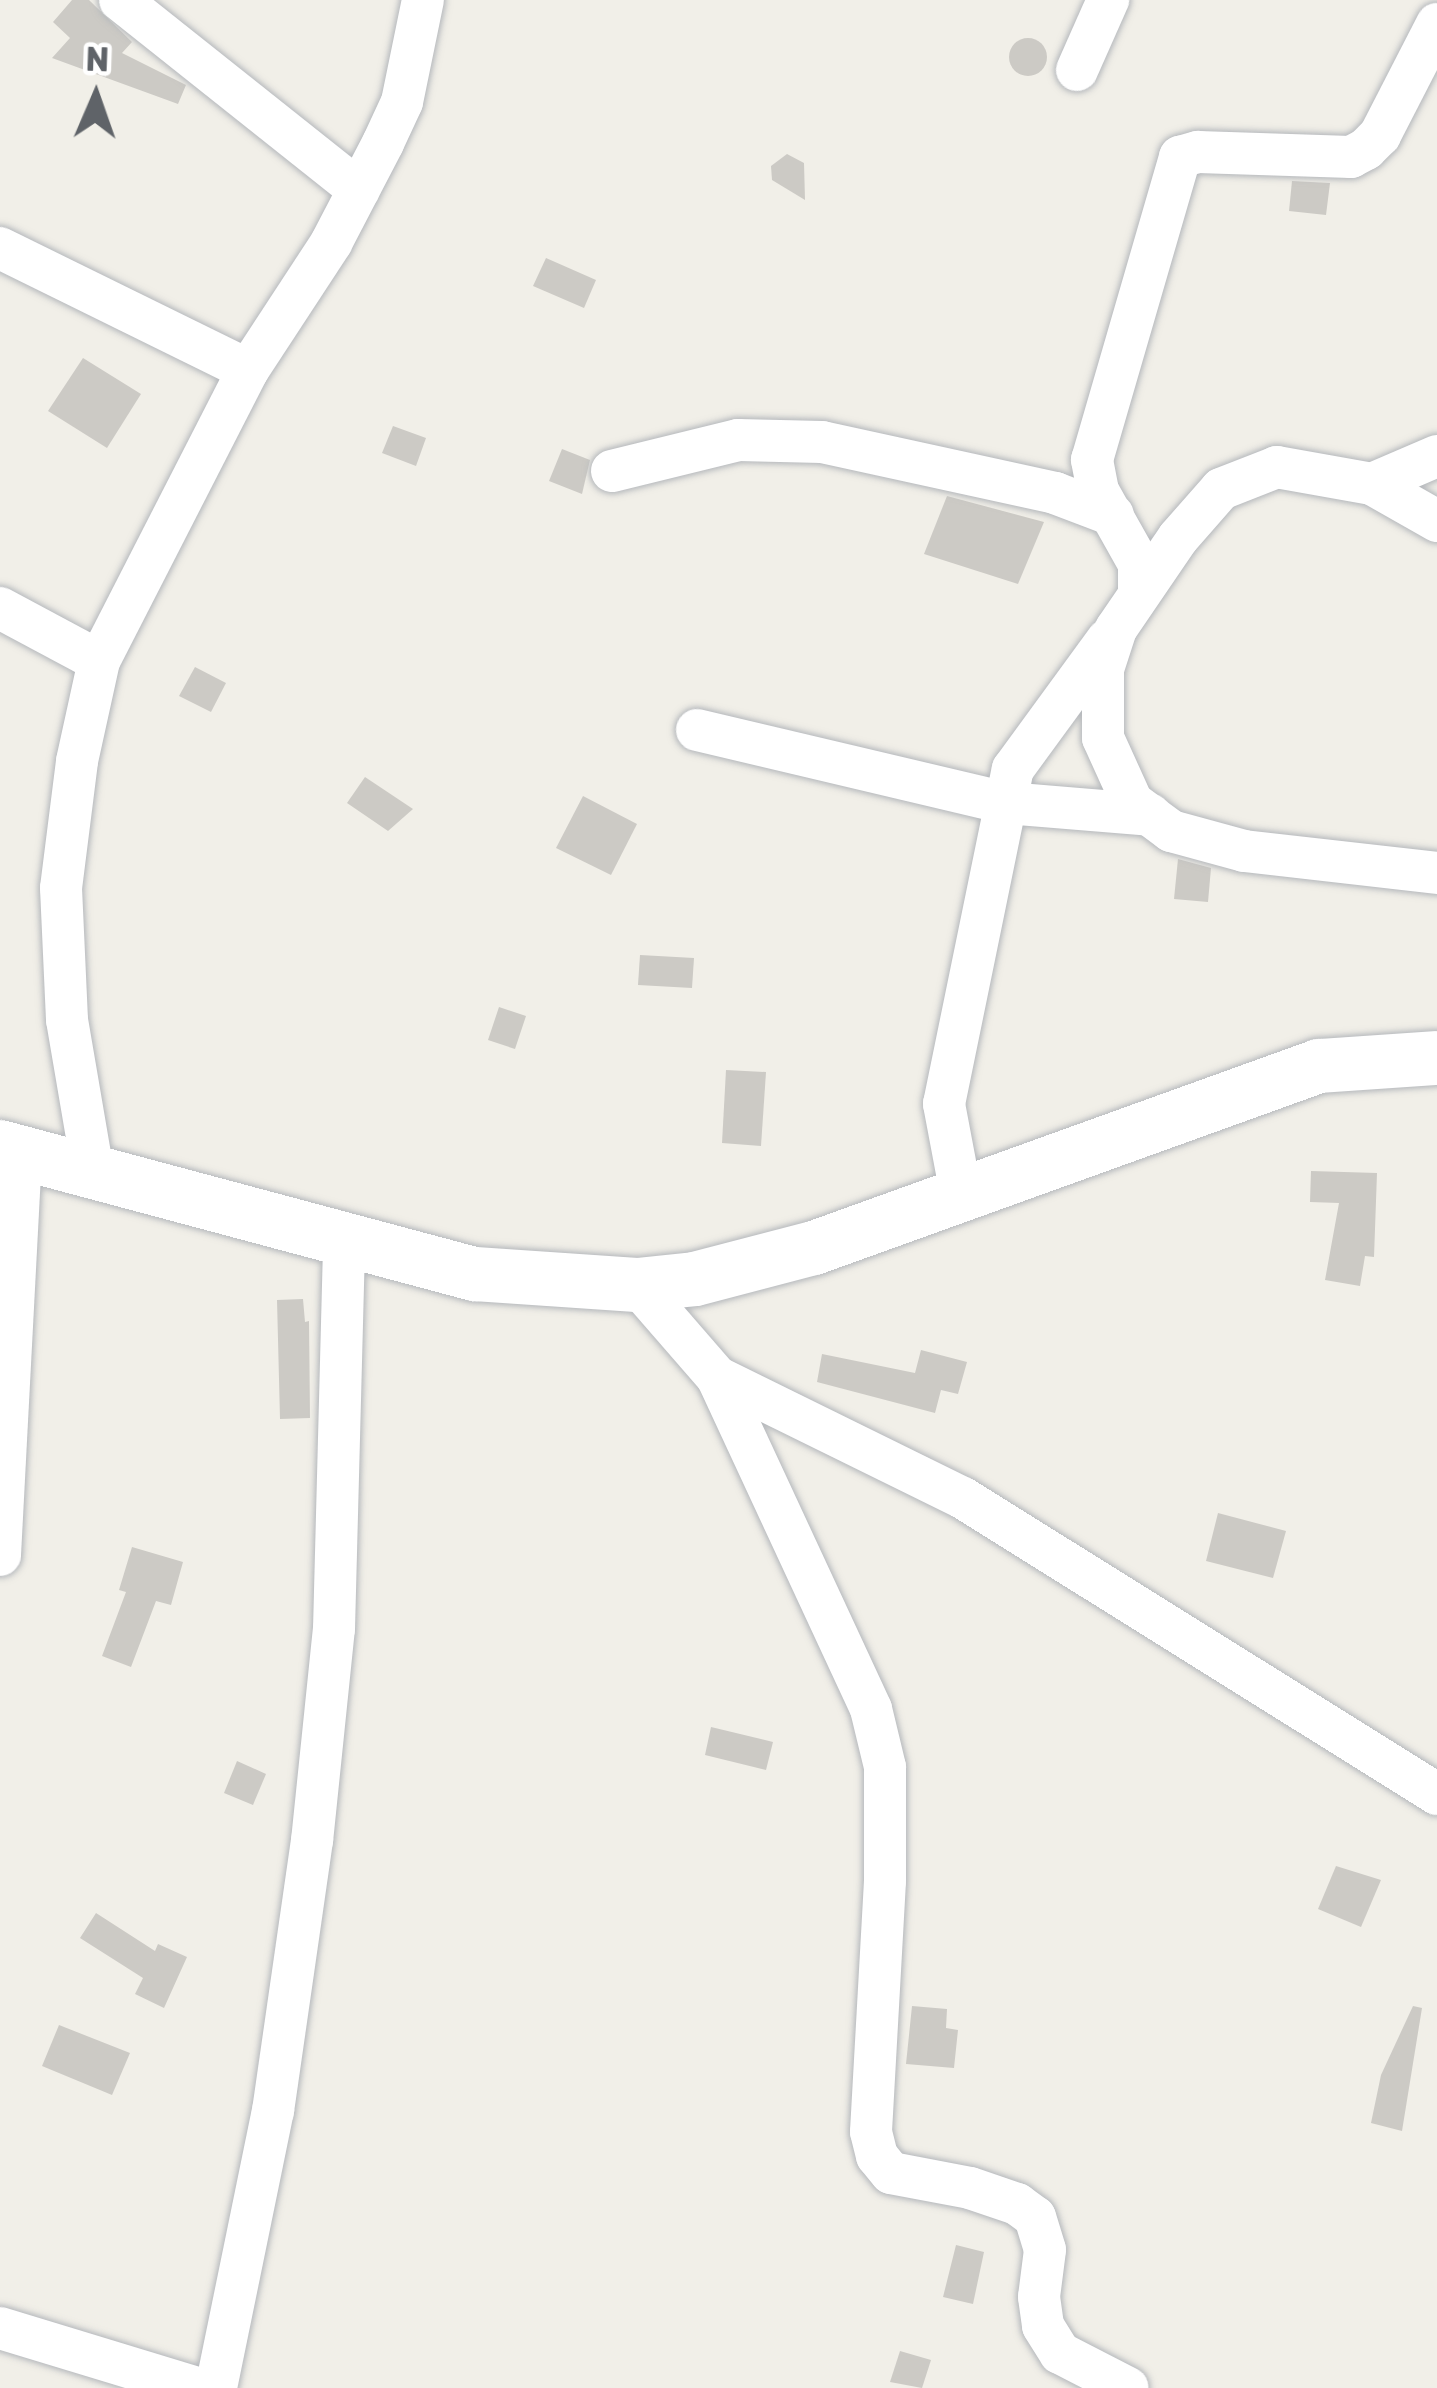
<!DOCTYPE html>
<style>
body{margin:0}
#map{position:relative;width:1437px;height:2388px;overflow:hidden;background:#f1efe8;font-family:Rubik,sans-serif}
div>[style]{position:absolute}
.building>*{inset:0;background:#cccac5}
.round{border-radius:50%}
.roads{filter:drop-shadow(0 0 3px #b5b8bc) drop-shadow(0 0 3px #b5b8bc)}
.minor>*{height:42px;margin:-21px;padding:0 21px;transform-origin:21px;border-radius:21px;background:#fff}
.tertiary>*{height:54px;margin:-27px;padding:0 27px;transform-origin:27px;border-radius:27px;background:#fff}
span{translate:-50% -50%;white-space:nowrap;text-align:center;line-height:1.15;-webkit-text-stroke:9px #fff;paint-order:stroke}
.north{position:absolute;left:36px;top:36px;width:120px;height:120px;-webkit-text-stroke:9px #fff;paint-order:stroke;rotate:2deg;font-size:33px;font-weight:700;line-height:48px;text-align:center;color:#5f6368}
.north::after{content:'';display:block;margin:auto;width:42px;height:54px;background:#5f6368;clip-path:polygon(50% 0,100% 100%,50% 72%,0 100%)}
</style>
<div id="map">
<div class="building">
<i style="clip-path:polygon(72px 0,89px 0,132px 42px,122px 53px,186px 85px,178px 104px,52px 58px,70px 38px,53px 22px)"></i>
<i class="round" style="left:1009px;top:38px;width:38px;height:38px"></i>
<i style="clip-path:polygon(787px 154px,804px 163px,805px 200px,772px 180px,771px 166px)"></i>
<i style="clip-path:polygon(1292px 181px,1330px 183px,1326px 215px,1289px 211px)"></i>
<i style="clip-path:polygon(546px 258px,596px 280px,584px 308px,533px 286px)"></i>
<i style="clip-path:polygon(83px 358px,141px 394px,107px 448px,48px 411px)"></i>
<i style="clip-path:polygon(393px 426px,426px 438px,416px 466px,382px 453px)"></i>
<i style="clip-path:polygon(562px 449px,590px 460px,582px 494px,549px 481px)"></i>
<i style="clip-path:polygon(947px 496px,1044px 522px,1018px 584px,924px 554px)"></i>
<i style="clip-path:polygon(195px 667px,226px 683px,211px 712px,179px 696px)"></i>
<i style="clip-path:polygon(365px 777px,413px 809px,388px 831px,347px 803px)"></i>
<i style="clip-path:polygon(583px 796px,637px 824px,611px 875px,556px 848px)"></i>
<i style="clip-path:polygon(1178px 859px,1211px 868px,1208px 902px,1174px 899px)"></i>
<i style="clip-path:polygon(640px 955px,694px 958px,692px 988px,638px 985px)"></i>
<i style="clip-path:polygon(499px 1007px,526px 1016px,515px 1049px,488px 1040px)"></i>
<i style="clip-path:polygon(726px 1070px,766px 1072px,761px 1146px,722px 1143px)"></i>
<i style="clip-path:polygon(1311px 1171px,1377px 1173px,1374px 1257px,1365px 1256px,1360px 1286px,1325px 1280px,1339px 1203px,1310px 1202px)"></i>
<i style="clip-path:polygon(303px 1299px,305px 1322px,309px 1321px,310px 1418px,280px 1419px,277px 1300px)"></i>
<i style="clip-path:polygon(921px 1350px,967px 1362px,958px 1394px,941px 1390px,935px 1413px,817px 1382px,822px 1354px,915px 1373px)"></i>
<i style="clip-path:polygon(1218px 1513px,1286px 1531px,1273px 1578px,1206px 1561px)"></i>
<i style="clip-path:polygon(132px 1547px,183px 1562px,171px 1605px,156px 1601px,131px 1667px,102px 1656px,126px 1592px,119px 1590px)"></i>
<i style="clip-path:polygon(711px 1727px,773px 1742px,766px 1770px,705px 1755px)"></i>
<i style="clip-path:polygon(237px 1761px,266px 1774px,253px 1805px,224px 1793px)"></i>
<i style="clip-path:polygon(1336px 1866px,1381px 1880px,1361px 1927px,1318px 1909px)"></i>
<i style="clip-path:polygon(96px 1913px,155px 1951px,158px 1944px,187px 1957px,164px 2008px,135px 1994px,143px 1978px,80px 1938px)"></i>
<i style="clip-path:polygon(912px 2006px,947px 2009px,946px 2028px,958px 2030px,954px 2068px,906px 2064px)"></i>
<i style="clip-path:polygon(1413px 2006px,1422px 2008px,1402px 2131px,1371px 2123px,1381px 2075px)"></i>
<i style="clip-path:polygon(59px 2025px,130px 2053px,112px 2095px,42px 2066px)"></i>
<i style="clip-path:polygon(956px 2245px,984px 2252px,973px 2304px,943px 2297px)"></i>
<i style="clip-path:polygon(900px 2351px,931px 2360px,922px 2388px,890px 2382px)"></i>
</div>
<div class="roads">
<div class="minor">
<i style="left:120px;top:0;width:305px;rotate:38.5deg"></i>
<i style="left:1077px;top:70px;width:77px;rotate:-66.1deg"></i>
<i style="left:0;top:248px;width:276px;rotate:26.2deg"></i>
<i style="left:1437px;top:456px;width:71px;rotate:156.7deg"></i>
<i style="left:1372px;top:484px;width:97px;rotate:-169.9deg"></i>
<i style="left:1277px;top:467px;width:60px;rotate:158.6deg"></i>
<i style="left:1221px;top:489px;width:65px;rotate:131.3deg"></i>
<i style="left:1178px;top:538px;width:110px;rotate:124.3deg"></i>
<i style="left:1116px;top:629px;width:42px;rotate:108deg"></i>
<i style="left:1103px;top:669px;width:69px;rotate:90deg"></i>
<i style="left:1103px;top:738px;width:70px;rotate:65.6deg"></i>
<i style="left:1132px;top:802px;width:49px;rotate:36.6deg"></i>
<i style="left:1171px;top:831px;width:76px;rotate:15.3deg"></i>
<i style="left:1244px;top:851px;width:194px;rotate:6.5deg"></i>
<i style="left:612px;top:471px;width:130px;rotate:-13.8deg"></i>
<i style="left:738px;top:440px;width:84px;rotate:1.4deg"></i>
<i style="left:822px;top:442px;width:239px;rotate:12.3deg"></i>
<i style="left:1055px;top:493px;width:62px;rotate:20.8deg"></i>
<i style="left:1372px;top:484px;width:75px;rotate:29.6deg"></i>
<i style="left:1139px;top:590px;width:26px;rotate:-90deg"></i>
<i style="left:1139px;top:564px;width:84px;rotate:-119.3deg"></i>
<i style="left:1098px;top:491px;width:32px;rotate:-101deg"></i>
<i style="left:1092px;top:460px;width:316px;rotate:-73.8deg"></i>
<i style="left:1180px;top:157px;width:19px;rotate:-16deg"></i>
<i style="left:1198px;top:152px;width:153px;rotate:1.9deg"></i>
<i style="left:1351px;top:157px;width:17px;rotate:-28deg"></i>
<i style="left:1366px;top:149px;width:20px;rotate:-45deg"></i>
<i style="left:1380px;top:135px;width:125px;rotate:-62.8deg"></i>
<i style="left:0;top:608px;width:112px;rotate:28.2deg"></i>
<i style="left:697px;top:730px;width:318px;rotate:13.3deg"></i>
<i style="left:1006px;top:803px;width:145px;rotate:4.7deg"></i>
<i style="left:93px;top:1172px;width:154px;rotate:-99.7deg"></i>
<i style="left:67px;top:1020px;width:132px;rotate:-92.6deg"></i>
<i style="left:61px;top:888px;width:128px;rotate:-82.8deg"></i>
<i style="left:77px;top:761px;width:102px;rotate:-77.6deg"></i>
<i style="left:99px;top:661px;width:327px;rotate:-62.9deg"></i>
<i style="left:248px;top:370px;width:152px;rotate:-56.8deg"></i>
<i style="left:331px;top:243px;width:113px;rotate:-62.5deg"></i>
<i style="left:383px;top:143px;width:45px;rotate:-65.1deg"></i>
<i style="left:402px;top:102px;width:104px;rotate:-78.4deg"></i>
<i style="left:961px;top:1194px;width:92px;rotate:-100.7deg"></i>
<i style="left:944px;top:1104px;width:342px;rotate:-78.4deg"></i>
<i style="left:1013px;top:769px;width:160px;rotate:-53.9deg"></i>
<i style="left:637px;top:1285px;width:122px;rotate:49deg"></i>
<i style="left:717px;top:1377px;width:366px;rotate:65.1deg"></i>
<i style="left:871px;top:1709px;width:60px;rotate:76.4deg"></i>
<i style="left:885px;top:1767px;width:114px;rotate:90deg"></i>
<i style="left:885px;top:1881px;width:251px;rotate:93.2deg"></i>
<i style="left:871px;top:2132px;width:25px;rotate:76deg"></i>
<i style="left:877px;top:2156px;width:22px;rotate:51deg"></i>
<i style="left:891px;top:2173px;width:80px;rotate:10.8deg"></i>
<i style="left:970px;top:2188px;width:50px;rotate:18.8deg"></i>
<i style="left:1017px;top:2204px;width:22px;rotate:36deg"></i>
<i style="left:1035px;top:2217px;width:34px;rotate:73deg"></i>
<i style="left:1045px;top:2250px;width:47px;rotate:97.3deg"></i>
<i style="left:1039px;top:2297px;width:29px;rotate:82deg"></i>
<i style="left:1043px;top:2326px;width:32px;rotate:58deg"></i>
<i style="left:1060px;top:2353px;width:76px;rotate:27.2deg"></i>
<i style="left:717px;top:1377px;width:274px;rotate:26.2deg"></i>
<i style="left:963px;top:1498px;width:559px;rotate:31.98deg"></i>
<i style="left:0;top:1555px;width:403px;rotate:-87deg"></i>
<i style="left:0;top:2328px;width:206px;rotate:16.9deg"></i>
<i style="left:216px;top:2388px;width:283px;rotate:-78.4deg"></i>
<i style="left:273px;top:2111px;width:273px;rotate:-81.8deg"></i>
<i style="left:312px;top:1841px;width:213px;rotate:-84.1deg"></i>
<i style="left:334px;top:1629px;width:388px;rotate:-88.5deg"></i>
</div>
<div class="tertiary">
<i style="left:0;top:1147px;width:492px;rotate:15deg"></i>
<i style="left:475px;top:1274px;width:162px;rotate:3.9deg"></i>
<i style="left:637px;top:1285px;width:58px;rotate:-5.9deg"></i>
<i style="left:695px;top:1279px;width:123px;rotate:-14.6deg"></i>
<i style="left:814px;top:1248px;width:537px;rotate:-19.82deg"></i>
<i style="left:1319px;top:1066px;width:118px;rotate:-3.9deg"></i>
</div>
</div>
<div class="north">N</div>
</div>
